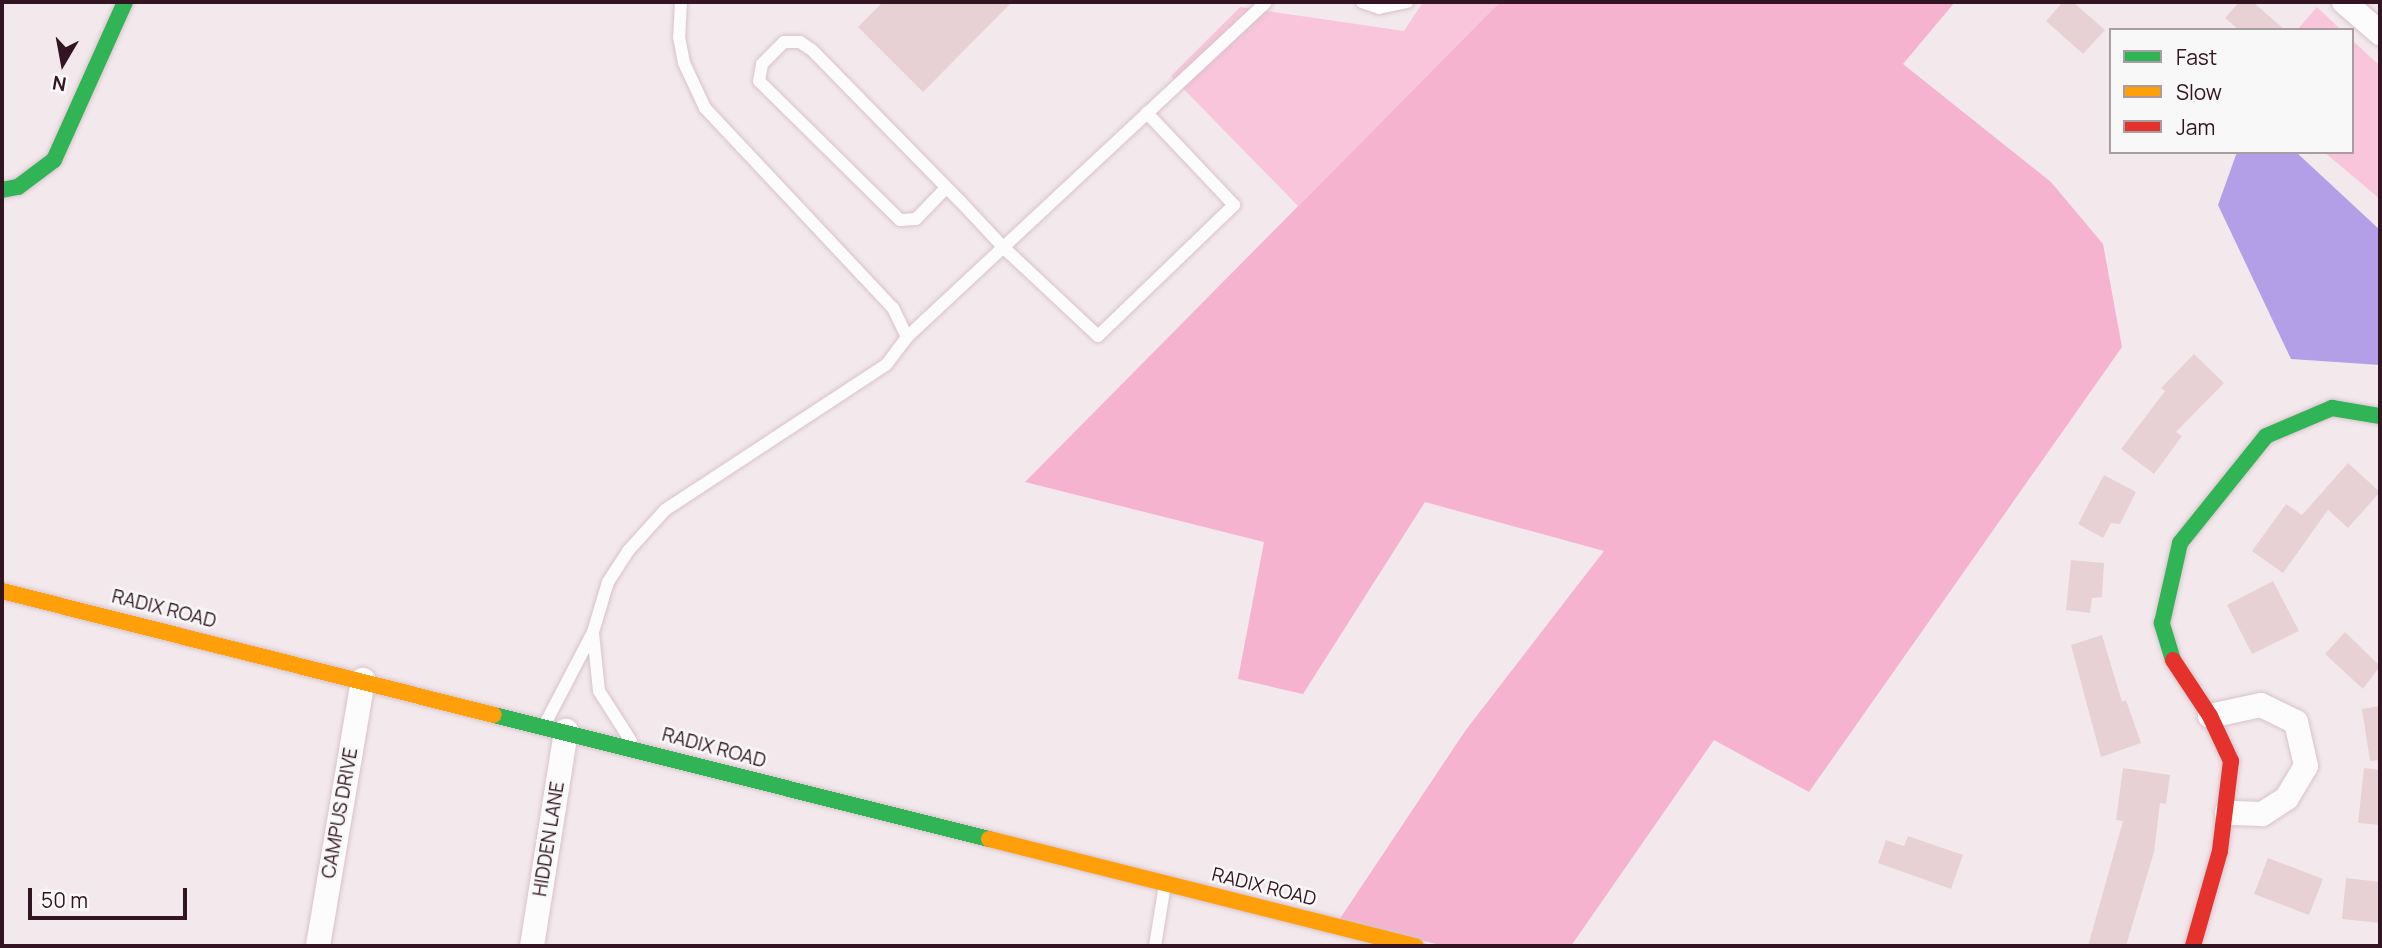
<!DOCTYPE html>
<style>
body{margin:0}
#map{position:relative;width:2382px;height:948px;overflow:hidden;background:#f3e9ed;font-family:Manrope,sans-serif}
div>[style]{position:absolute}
.green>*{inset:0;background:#f8c5da}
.forest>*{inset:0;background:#f6b3d0}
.water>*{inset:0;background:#b39fe7}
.building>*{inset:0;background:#e7d1d5}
.roads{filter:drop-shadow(0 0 2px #d8c3cb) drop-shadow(0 0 2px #d8c3cb)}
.lane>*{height:12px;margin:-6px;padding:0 6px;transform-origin:6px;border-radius:6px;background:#fdfcfc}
.street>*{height:24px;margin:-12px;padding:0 12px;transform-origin:12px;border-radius:12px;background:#fdfcfc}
.fast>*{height:16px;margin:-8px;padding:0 8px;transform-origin:8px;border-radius:8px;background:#30b455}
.slow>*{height:16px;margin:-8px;padding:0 8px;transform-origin:8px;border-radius:8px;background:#ff9f0a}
.jam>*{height:16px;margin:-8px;padding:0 8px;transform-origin:8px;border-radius:8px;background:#e5322d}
span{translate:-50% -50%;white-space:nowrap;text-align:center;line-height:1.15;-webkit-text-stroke:5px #f8f8f8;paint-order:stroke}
.street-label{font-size:19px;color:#331422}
.frame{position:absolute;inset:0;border:4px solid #331422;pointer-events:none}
.legend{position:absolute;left:2109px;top:28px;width:245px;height:126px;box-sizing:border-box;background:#f8f8f8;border:2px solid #a99da2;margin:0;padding:9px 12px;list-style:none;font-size:21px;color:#331422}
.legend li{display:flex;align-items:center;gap:14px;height:35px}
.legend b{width:35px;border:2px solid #a99da2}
.north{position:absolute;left:28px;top:28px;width:70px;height:70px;-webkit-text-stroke:5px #f8f8f8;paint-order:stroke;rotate:190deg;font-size:19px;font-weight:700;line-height:28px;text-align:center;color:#331422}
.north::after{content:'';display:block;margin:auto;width:24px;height:32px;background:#331422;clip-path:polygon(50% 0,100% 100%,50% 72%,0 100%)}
.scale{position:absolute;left:28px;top:888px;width:159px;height:32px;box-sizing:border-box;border:4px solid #331422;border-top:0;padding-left:9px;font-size:21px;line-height:24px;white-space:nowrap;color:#331422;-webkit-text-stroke:5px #f8f8f8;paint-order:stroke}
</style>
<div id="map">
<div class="green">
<i style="clip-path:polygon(1423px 2px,1500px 2px,1298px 206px,1171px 76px,1240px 7px,1404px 31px)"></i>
<i style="clip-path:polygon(2317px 7px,2341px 30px,2297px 30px)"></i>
<i style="clip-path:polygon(2352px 40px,2380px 66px,2380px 199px,2324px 152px,2352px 152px)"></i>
</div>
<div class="forest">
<i style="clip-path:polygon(1500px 2px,1955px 2px,1903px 64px,2051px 182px,2103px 244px,2122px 347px,1809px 792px,1714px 740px,1571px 946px,1444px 946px,1339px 920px,1465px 731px,1604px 551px,1425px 502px,1303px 694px,1238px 679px,1264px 542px,1025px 482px)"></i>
</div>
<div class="water">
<i style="clip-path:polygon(2237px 152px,2296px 152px,2380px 230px,2380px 365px,2291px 359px,2218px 205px)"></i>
</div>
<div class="building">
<i style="clip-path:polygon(883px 2px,1012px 2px,923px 92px,858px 27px)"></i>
<i style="clip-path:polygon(2063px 2px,2073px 2px,2105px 30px,2083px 54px,2046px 21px)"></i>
<i style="clip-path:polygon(2239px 2px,2253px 2px,2285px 30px,2239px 30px,2225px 18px)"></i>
<i style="clip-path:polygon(2194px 354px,2224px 383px,2176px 432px,2182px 436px,2154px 474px,2121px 449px,2165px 391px,2161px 388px)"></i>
<i style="clip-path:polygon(2348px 463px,2380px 492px,2348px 528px,2328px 510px,2283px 573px,2252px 551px,2286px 504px,2302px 515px)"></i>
<i style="clip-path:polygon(2104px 475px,2136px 492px,2120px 524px,2111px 523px,2103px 538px,2078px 524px)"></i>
<i style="clip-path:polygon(2071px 560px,2104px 563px,2102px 597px,2092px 598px,2090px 613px,2066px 610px)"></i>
<i style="clip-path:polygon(2273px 581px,2299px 631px,2252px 654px,2227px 605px)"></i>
<i style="clip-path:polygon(2345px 632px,2380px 666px,2363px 689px,2325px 654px)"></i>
<i style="clip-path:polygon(2102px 635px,2122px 702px,2126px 700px,2141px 743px,2101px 757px,2071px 645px)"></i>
<i style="clip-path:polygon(2380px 706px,2380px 760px,2370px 761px,2362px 709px)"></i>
<i style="clip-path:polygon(2123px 768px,2170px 775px,2166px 804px,2160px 803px,2154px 852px,2126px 946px,2088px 946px,2123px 821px,2116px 820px)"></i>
<i style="clip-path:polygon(2364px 768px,2380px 770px,2380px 825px,2358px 823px)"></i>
<i style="clip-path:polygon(1908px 836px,1963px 855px,1951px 889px,1878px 863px,1886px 840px,1904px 846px)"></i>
<i style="clip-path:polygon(2268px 858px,2323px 879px,2309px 915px,2254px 894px)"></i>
<i style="clip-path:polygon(2346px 878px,2380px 882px,2380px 923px,2342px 919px)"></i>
</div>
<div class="roads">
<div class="lane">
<i style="left:681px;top:2px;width:35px;rotate:93deg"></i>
<i style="left:679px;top:37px;width:26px;rotate:79deg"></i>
<i style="left:684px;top:63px;width:50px;rotate:65deg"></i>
<i style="left:705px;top:108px;width:274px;rotate:46.8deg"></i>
<i style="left:893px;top:308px;width:32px;rotate:64deg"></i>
<i style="left:1362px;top:2px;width:18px;rotate:19deg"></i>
<i style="left:1379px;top:8px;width:29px;rotate:-12deg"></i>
<i style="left:946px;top:188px;width:43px;rotate:134.1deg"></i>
<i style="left:916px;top:219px;width:16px;rotate:176deg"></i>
<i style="left:900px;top:220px;width:198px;rotate:-135.4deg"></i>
<i style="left:759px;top:81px;width:17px;rotate:-80deg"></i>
<i style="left:762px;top:64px;width:31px;rotate:-45deg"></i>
<i style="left:784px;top:42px;width:16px"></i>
<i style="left:800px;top:42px;width:14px;rotate:34deg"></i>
<i style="left:812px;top:50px;width:211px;rotate:45.6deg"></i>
<i style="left:960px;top:201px;width:63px;rotate:46.9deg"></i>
<i style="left:1003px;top:247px;width:130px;rotate:43.1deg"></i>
<i style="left:1098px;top:336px;width:189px;rotate:-43.9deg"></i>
<i style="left:1234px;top:205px;width:127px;rotate:-133.4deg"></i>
<i style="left:593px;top:633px;width:58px;rotate:84.1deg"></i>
<i style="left:599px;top:691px;width:59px;rotate:57.4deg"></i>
<i style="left:545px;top:724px;width:104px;rotate:-62.4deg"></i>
<i style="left:593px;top:632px;width:52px;rotate:-73.3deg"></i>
<i style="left:608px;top:582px;width:37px;rotate:-57deg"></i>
<i style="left:628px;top:551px;width:55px;rotate:-47.9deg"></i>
<i style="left:665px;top:510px;width:264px;rotate:-33.3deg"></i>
<i style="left:886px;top:365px;width:35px;rotate:-53deg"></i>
<i style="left:907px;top:337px;width:491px;rotate:-43deg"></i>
<i style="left:1155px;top:946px;width:63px;rotate:-80.8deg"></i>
</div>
<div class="street">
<i style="left:2344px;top:2px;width:48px;rotate:40.7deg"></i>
<i style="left:2210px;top:716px;width:52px;rotate:-12.2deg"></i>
<i style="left:2261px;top:705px;width:39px;rotate:26deg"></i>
<i style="left:2296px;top:722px;width:45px;rotate:77.2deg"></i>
<i style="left:2306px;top:766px;width:37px;rotate:121deg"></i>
<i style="left:2287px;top:798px;width:30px;rotate:147deg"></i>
<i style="left:2262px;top:814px;width:35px;rotate:-178deg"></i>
<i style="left:318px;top:946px;width:270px;rotate:-80.4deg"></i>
<i style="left:532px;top:946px;width:218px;rotate:-81deg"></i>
</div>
<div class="fast">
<i style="left:2px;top:190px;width:16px;rotate:-11deg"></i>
<i style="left:18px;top:187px;width:45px;rotate:-36.9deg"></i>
<i style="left:54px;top:160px;width:173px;rotate:-65.8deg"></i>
<i style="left:2173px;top:660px;width:39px;rotate:-107deg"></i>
<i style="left:2162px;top:623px;width:82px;rotate:-77.3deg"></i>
<i style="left:2180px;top:543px;width:137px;rotate:-51.2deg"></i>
<i style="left:2266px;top:436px;width:72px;rotate:-23deg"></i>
<i style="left:2332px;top:408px;width:49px;rotate:9.5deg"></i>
<i style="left:494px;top:715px;width:510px;rotate:14.06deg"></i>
</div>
<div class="slow">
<i style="left:2px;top:591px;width:507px;rotate:14.15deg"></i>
<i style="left:989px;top:839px;width:440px;rotate:14.1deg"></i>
</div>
<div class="jam">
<i style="left:2173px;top:660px;width:67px;rotate:56.5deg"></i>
<i style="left:2210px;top:716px;width:50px;rotate:65deg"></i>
<i style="left:2231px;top:761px;width:91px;rotate:97deg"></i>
<i style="left:2220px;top:851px;width:99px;rotate:105.9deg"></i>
</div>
</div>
<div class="street-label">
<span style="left:164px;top:609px;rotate:14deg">RADIX ROAD</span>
<span style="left:714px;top:748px;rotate:15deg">RADIX ROAD</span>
<span style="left:340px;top:813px;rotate:-80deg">CAMPUS DRIVE</span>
<span style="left:549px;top:839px;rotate:-81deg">HIDDEN LANE</span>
<span style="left:1264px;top:887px;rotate:14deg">RADIX ROAD</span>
</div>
<div class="frame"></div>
<ul class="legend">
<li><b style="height:9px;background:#30b455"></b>Fast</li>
<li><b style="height:9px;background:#ff9f0a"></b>Slow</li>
<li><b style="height:9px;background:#e5322d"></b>Jam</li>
</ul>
<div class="north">N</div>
<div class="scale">50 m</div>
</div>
